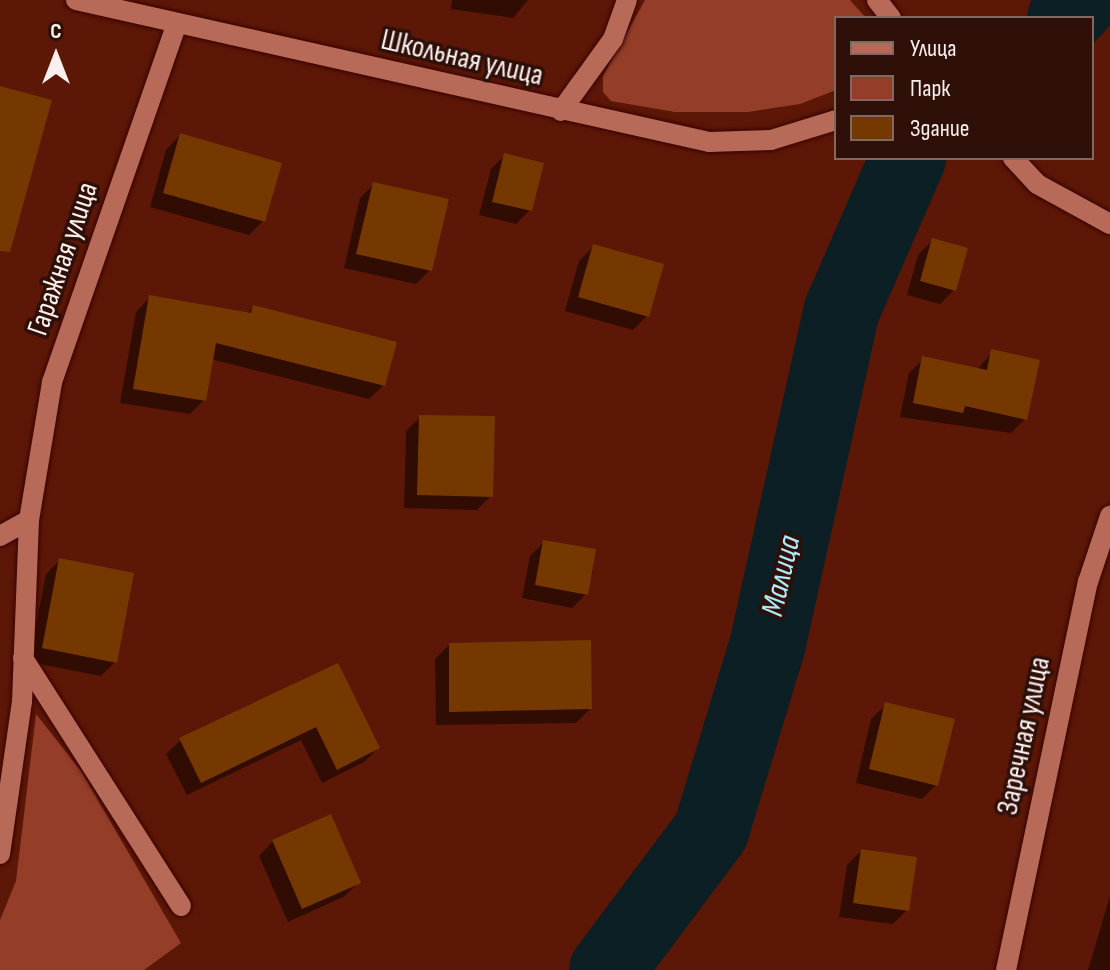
<!DOCTYPE html>
<meta charset="utf-8">
<style>
body{margin:0}
#map{position:relative;width:1110px;height:970px;overflow:hidden;background:#5d1707;font-family:"Sofia Sans Condensed",sans-serif}
div>[style]{position:absolute}
.green>*{inset:0;background:#943d29}
.shadow>*{inset:0;background:#0007}
.river>*{height:76px;margin:-38px;padding:0 38px;transform-origin:38px;border-radius:38px;background:#0c1f24}
.building>*{inset:0;background:#753800}
.roads{filter:drop-shadow(0 0 2px #390400) drop-shadow(0 0 2px #390400)}
.service>*{height:20px;margin:-10px;padding:0 10px;transform-origin:10px;border-radius:10px;background:#b86a58}
.minor>*{height:20px;margin:-10px;padding:0 10px;transform-origin:10px;border-radius:10px;background:#b86a58}
span{translate:-50% -50%;white-space:nowrap;text-align:center;line-height:1.15;-webkit-text-stroke:7px #2f1009;paint-order:stroke}
.street-label{font-size:30px;color:#f9efed}
.water-label{font-size:32px;color:#aeebfa;font-style:italic}
.legend{position:absolute;left:834px;top:16px;width:260px;height:144px;box-sizing:border-box;background:#2f1009;border:2px solid #806964;margin:0;padding:10px 14px;list-style:none;font-size:24px;color:#f9efed}
.legend li{display:flex;align-items:center;gap:16px;height:40px}
.legend b{width:40px;border:2px solid #806964}
.north{position:absolute;left:16px;top:16px;width:80px;height:80px;-webkit-text-stroke:6px #2f1009;paint-order:stroke;rotate:0deg;font-size:22px;font-weight:700;line-height:32px;text-align:center;color:#f9efed}
.north::after{content:'';display:block;margin:auto;width:28px;height:36px;background:#f9efed;clip-path:polygon(50% 0,100% 100%,50% 72%,0 100%)}
</style>
<div id="map">
<div class="green">
<i style="clip-path:polygon(645px 0,850px 0,866px 18px,836px 18px,836px 90px,800px 104px,748px 112px,675px 112px,611px 101px,603px 92px,603px 76px)"></i>
<i style="clip-path:polygon(36px 714px,81px 771px,181px 943px,144px 970px,0 970px,0 920px,16px 881px)"></i>
</div>
<div class="shadow">
<i style="clip-path:polygon(452px 0,528px 0,513px 18px,451px 9px)"></i>
<i style="clip-path:polygon(180px 135px,263px 221px,249px 235px,150px 207px,166px 150px)"></i>
<i style="clip-path:polygon(505px 155px,530px 210px,516px 224px,479px 215px,491px 169px)"></i>
<i style="clip-path:polygon(374px 184px,430px 270px,416px 284px,344px 268px,360px 198px)"></i>
<i style="clip-path:polygon(933px 240px,954px 290px,940px 304px,907px 295px,918px 255px)"></i>
<i style="clip-path:polygon(593px 247px,647px 316px,633px 330px,565px 311px,579px 261px)"></i>
<i style="clip-path:polygon(150px 297px,247px 314px,254px 307px,384px 385px,369px 399px,211px 359px,204px 400px,190px 414px,120px 403px,136px 312px)"></i>
<i style="clip-path:polygon(992px 352px,1025px 419px,1011px 433px,900px 417px,909px 373px,923px 359px,977px 370px)"></i>
<i style="clip-path:polygon(420px 417px,491px 496px,477px 510px,404px 508px,406px 431px)"></i>
<i style="clip-path:polygon(544px 542px,586px 594px,572px 608px,522px 598px,530px 556px)"></i>
<i style="clip-path:polygon(60px 560px,115px 662px,101px 676px,29px 662px,46px 574px)"></i>
<i style="clip-path:polygon(450px 644px,590px 709px,576px 723px,436px 725px,435px 659px)"></i>
<i style="clip-path:polygon(337px 666px,378px 748px,364px 762px,322px 783px,301px 740px,187px 795px,166px 754px,181px 740px)"></i>
<i style="clip-path:polygon(886px 705px,936px 785px,922px 799px,856px 783px,871px 719px)"></i>
<i style="clip-path:polygon(273px 841px,359px 882px,345px 896px,288px 922px,259px 856px)"></i>
<i style="clip-path:polygon(861px 851px,907px 910px,893px 924px,839px 917px,847px 865px)"></i>
<i style="clip-path:polygon(1110px 896px,1110px 970px,1088px 970px)"></i>
</div>
<div class="river">
<i style="left:1065px;top:18px;width:25px;rotate:-47deg"></i>
<i style="left:607px;top:970px;width:174px;rotate:-53.2deg"></i>
<i style="left:711px;top:831px;width:192px;rotate:-73.1deg"></i>
<i style="left:767px;top:647px;width:345px;rotate:-77.5deg"></i>
<i style="left:842px;top:310px;width:166px;rotate:-66.5deg"></i>
</div>
<div class="building">
<i style="clip-path:polygon(0 86px,52px 100px,10px 252px,0 251px)"></i>
<i style="clip-path:polygon(180px 133px,282px 163px,265px 222px,163px 193px)"></i>
<i style="clip-path:polygon(504px 153px,544px 163px,532px 211px,492px 202px)"></i>
<i style="clip-path:polygon(373px 182px,449px 199px,432px 271px,356px 254px)"></i>
<i style="clip-path:polygon(932px 238px,968px 248px,956px 291px,920px 281px)"></i>
<i style="clip-path:polygon(593px 244px,664px 264px,649px 317px,578px 297px)"></i>
<i style="clip-path:polygon(149px 295px,251px 313px,253px 305px,397px 342px,385px 386px,216px 343px,206px 401px,133px 389px)"></i>
<i style="clip-path:polygon(991px 349px,1040px 360px,1027px 420px,965px 406px,963px 413px,913px 403px,922px 356px,987px 370px)"></i>
<i style="clip-path:polygon(419px 415px,495px 416px,493px 497px,417px 495px)"></i>
<i style="clip-path:polygon(543px 540px,596px 549px,588px 595px,535px 585px)"></i>
<i style="clip-path:polygon(59px 558px,134px 573px,117px 663px,42px 648px)"></i>
<i style="clip-path:polygon(591px 640px,592px 709px,449px 712px,449px 643px)"></i>
<i style="clip-path:polygon(338px 663px,380px 748px,337px 770px,316px 727px,201px 783px,179px 738px)"></i>
<i style="clip-path:polygon(885px 702px,955px 719px,938px 786px,869px 769px)"></i>
<i style="clip-path:polygon(331px 814px,361px 883px,302px 909px,272px 840px)"></i>
<i style="clip-path:polygon(861px 849px,917px 857px,909px 911px,853px 903px)"></i>
</div>
<div class="roads">
<div class="service">
<i style="left:561px;top:111px;width:89px;rotate:-54.2deg"></i>
<i style="left:613px;top:39px;width:41px;rotate:-70.3deg"></i>
<i style="left:23px;top:658px;width:294px;rotate:57.5deg"></i>
</div>
<div class="minor">
<i style="left:76px;top:0;width:649px;rotate:12.64deg"></i>
<i style="left:709px;top:142px;width:62px;rotate:-1.8deg"></i>
<i style="left:771px;top:140px;width:68px;rotate:-17.1deg"></i>
<i style="left:877px;top:0;width:23px;rotate:52deg"></i>
<i style="left:1013px;top:158px;width:35px;rotate:47deg"></i>
<i style="left:1037px;top:184px;width:83px;rotate:28.7deg"></i>
<i style="left:0;top:536px;width:33px;rotate:-29deg"></i>
<i style="left:29px;top:520px;width:140px;rotate:-80.5deg"></i>
<i style="left:52px;top:382px;width:379px;rotate:-70.8deg"></i>
<i style="left:0;top:854px;width:154px;rotate:-81.8deg"></i>
<i style="left:22px;top:702px;width:182px;rotate:-87.8deg"></i>
<i style="left:1006px;top:970px;width:397px;rotate:-78.1deg"></i>
<i style="left:1088px;top:582px;width:70px;rotate:-71.6deg"></i>
</div>
</div>
<div class="street-label">
<span style="left:462px;top:58px;rotate:13deg">Школьная улица</span>
<span style="left:63px;top:259px;rotate:-71deg">Гаражная улица</span>
<span style="left:1024px;top:736px;rotate:-78deg">Заречная улица</span>
</div>
<div class="water-label">
<span style="left:782px;top:576px;rotate:-77deg">Малица</span>
</div>
<ul class="legend">
<li><b style="height:10px;background:#b86a58"></b>Улица</li>
<li><b style="height:22px;background:#943d29"></b>Парк</li>
<li><b style="height:22px;background:#753800"></b>Здание</li>
</ul>
<div class="north">С</div>
</div>
